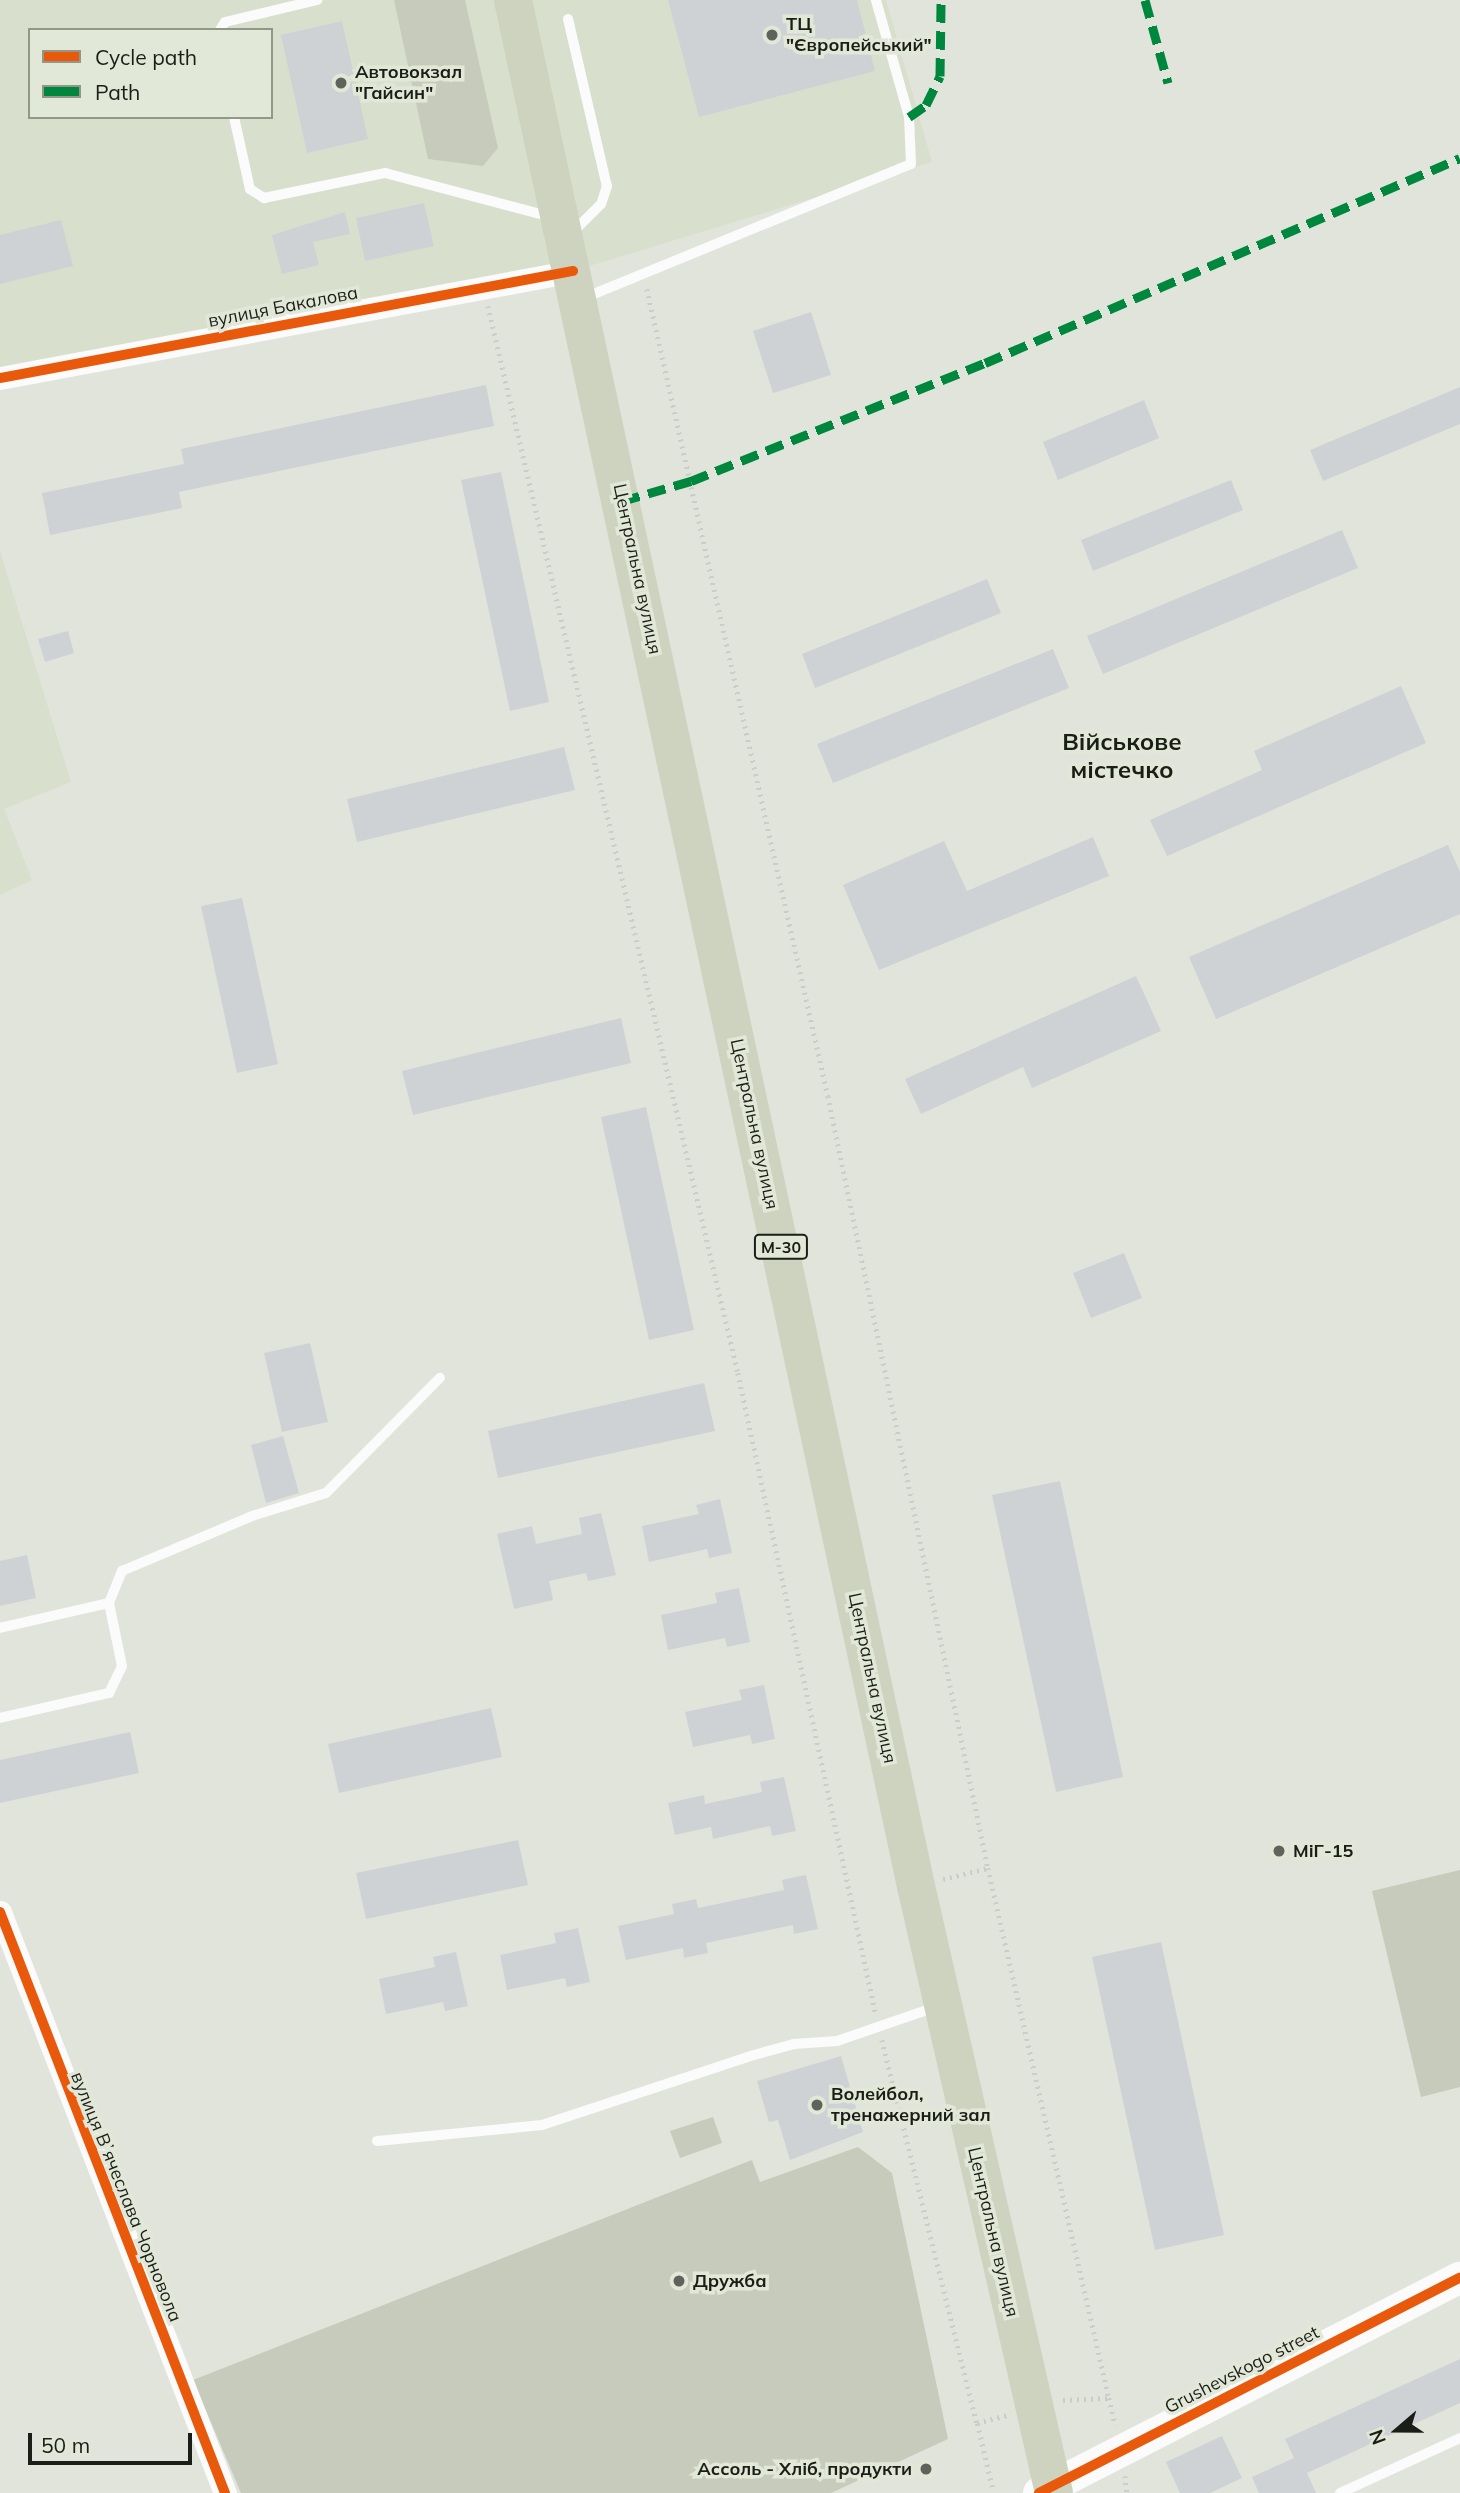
<!DOCTYPE html>
<meta charset="utf-8">
<style>
body{margin:0}
#map{position:relative;width:1460px;height:2493px;overflow:hidden;background:#e1e4db;font-family:Mulish,sans-serif}
div>[style]{position:absolute}
.built>*{inset:0;background:#d9dfcd}
.green>*{inset:0;background:#c6cbbc}
.building>*{inset:0;background:#cfd2d4}
.path>*{height:4.5px;margin-top:-2.25px;transform-origin:0;background:repeating-linear-gradient(90deg,#cccdca 0 2px,transparent 0 7px)}
.lane>*{height:10px;margin:-5px;padding:0 5px;transform-origin:5px;border-radius:5px;background:#fafbfa}
.street>*{height:23px;margin:-11.5px;padding:0 11.5px;transform-origin:11.5px;border-radius:11.5px;background:#fafbfa}
.secondary>*{height:32px;margin:-16px;padding:0 16px;transform-origin:16px;border-radius:16px;background:#fafbfa}
.highway>*{height:38px;margin:-19px;padding:0 19px;transform-origin:19px;border-radius:19px;background:#ced3c0}
.quiet>*{height:9px;margin-top:-4.5px;transform-origin:0;background:repeating-linear-gradient(90deg,#00873e 0 18px,transparent 0 27px)}
.cycleway>*{height:10px;margin:-5px;padding:0 5px;transform-origin:5px;border-radius:5px;background:#e8590c}
.dots>*{width:19px;height:19px;translate:-50% -50%;box-sizing:border-box;border:4px solid #e2e8d7;border-radius:50%}
span{translate:-50% -50%;white-space:nowrap;text-align:center;line-height:1.15;-webkit-text-stroke:7px #e2e8d7;paint-order:stroke}
.shield-label span{padding:2px 5px;background:#e2e8d7;border:2px solid;border-radius:5px;-webkit-text-stroke-width:0}
.shield-label{font-size:16px;color:#1b1d17;font-weight:700}
.poi-label{font-size:18px;color:#1b1d17;font-weight:700}
.left{translate:0 -50%;text-align:left}
.right{translate:-100% -50%;text-align:right}
.street-label{font-size:18px;color:#1b1d17}
.district-label{font-size:24px;color:#1b1d17;font-weight:700}
.legend{position:absolute;left:28px;top:28px;width:245px;height:91px;box-sizing:border-box;background:#e2e8d7;border:2px solid #92978a;margin:0;padding:9px 12px;list-style:none;font-size:21px;color:#1b1d17}
.legend li{display:flex;align-items:center;gap:14px;height:35px}
.legend b{width:35px;border:2px solid #92978a}
.north{position:absolute;left:1362px;top:2395px;width:70px;height:70px;-webkit-text-stroke:5px #e2e8d7;paint-order:stroke;rotate:250deg;font-size:19px;font-weight:700;line-height:28px;text-align:center;color:#1b1d17}
.north::after{content:'';display:block;margin:auto;width:24px;height:32px;background:#1b1d17;clip-path:polygon(50% 0,100% 100%,50% 72%,0 100%)}
.scale{position:absolute;left:28px;top:2433px;width:164px;height:32px;box-sizing:border-box;border:4px solid #1b1d17;border-top:0;padding-left:9px;font-size:21px;line-height:24px;white-space:nowrap;color:#1b1d17;-webkit-text-stroke:5px #e2e8d7;paint-order:stroke}
</style>
<div id="map">
<div class="built">
<i style="clip-path:polygon(evenodd,0 0,886px 0,932px 162px,573px 271px,0 378px,0 0,30px 30px,271px 30px,271px 117px,30px 117px,30px 30px)"></i>
<i style="clip-path:polygon(0 551px,71px 782px,4px 809px,32px 880px,0 895px)"></i>
</div>
<div class="green">
<i style="clip-path:polygon(394px 0,465px 0,498px 148px,483px 166px,428px 159px)"></i>
<i style="clip-path:polygon(1460px 1870px,1460px 2087px,1421px 2097px,1372px 1891px)"></i>
<i style="clip-path:polygon(713px 2117px,722px 2143px,680px 2158px,670px 2131px)"></i>
<i style="clip-path:polygon(858px 2147px,892px 2173px,948px 2439px,831px 2493px,241px 2493px,193px 2380px,752px 2160px,760px 2182px)"></i>
</div>
<div class="building">
<i style="clip-path:polygon(668px 0,857px 0,875px 71px,699px 117px)"></i>
<i style="clip-path:polygon(342px 21px,368px 139px,307px 153px,281px 35px)"></i>
<i style="clip-path:polygon(424px 203px,434px 246px,365px 261px,356px 218px)"></i>
<i style="clip-path:polygon(345px 212px,350px 234px,313px 242px,319px 265px,282px 274px,272px 235px)"></i>
<i style="clip-path:polygon(61px 220px,73px 266px,0 284px,0 235px)"></i>
<i style="clip-path:polygon(811px 312px,831px 375px,773px 393px,753px 331px)"></i>
<i style="clip-path:polygon(486px 385px,494px 426px,179px 492px,182px 508px,50px 535px,42px 493px,184px 464px,181px 449px)"></i>
<i style="clip-path:polygon(1460px 387px,1460px 424px,1323px 481px,1310px 450px)"></i>
<i style="clip-path:polygon(1144px 400px,1159px 438px,1058px 480px,1043px 442px)"></i>
<i style="clip-path:polygon(501px 472px,549px 702px,510px 711px,461px 480px)"></i>
<i style="clip-path:polygon(1231px 480px,1243px 510px,1093px 571px,1081px 540px)"></i>
<i style="clip-path:polygon(1342px 530px,1358px 568px,1103px 674px,1087px 636px)"></i>
<i style="clip-path:polygon(987px 579px,1001px 613px,815px 688px,802px 654px)"></i>
<i style="clip-path:polygon(68px 631px,74px 653px,45px 662px,38px 639px)"></i>
<i style="clip-path:polygon(1053px 649px,1069px 688px,833px 783px,817px 744px)"></i>
<i style="clip-path:polygon(1401px 686px,1426px 743px,1167px 856px,1150px 820px,1262px 770px,1254px 751px)"></i>
<i style="clip-path:polygon(564px 747px,575px 790px,357px 842px,347px 799px)"></i>
<i style="clip-path:polygon(1093px 837px,1109px 876px,879px 970px,843px 885px,944px 841px,967px 891px)"></i>
<i style="clip-path:polygon(1448px 845px,1460px 872px,1460px 914px,1216px 1019px,1189px 957px)"></i>
<i style="clip-path:polygon(242px 898px,278px 1064px,237px 1073px,201px 906px)"></i>
<i style="clip-path:polygon(1136px 976px,1161px 1031px,1032px 1088px,1023px 1067px,921px 1114px,905px 1079px)"></i>
<i style="clip-path:polygon(621px 1018px,631px 1063px,413px 1115px,402px 1071px)"></i>
<i style="clip-path:polygon(646px 1107px,694px 1330px,649px 1340px,601px 1117px)"></i>
<i style="clip-path:polygon(1124px 1253px,1142px 1298px,1091px 1318px,1073px 1273px)"></i>
<i style="clip-path:polygon(310px 1343px,328px 1422px,282px 1432px,264px 1353px)"></i>
<i style="clip-path:polygon(704px 1383px,715px 1431px,498px 1478px,488px 1431px)"></i>
<i style="clip-path:polygon(283px 1436px,299px 1493px,266px 1503px,251px 1445px)"></i>
<i style="clip-path:polygon(1060px 1481px,1123px 1777px,1056px 1792px,992px 1495px)"></i>
<i style="clip-path:polygon(720px 1499px,732px 1553px,709px 1558px,707px 1549px,649px 1562px,642px 1526px,699px 1514px,696px 1505px)"></i>
<i style="clip-path:polygon(601px 1513px,616px 1575px,588px 1581px,586px 1573px,549px 1581px,553px 1600px,514px 1609px,497px 1534px,532px 1526px,536px 1544px,582px 1534px,579px 1518px)"></i>
<i style="clip-path:polygon(27px 1555px,36px 1598px,0 1606px,0 1561px)"></i>
<i style="clip-path:polygon(739px 1588px,750px 1642px,727px 1647px,725px 1638px,668px 1650px,661px 1615px,717px 1603px,715px 1593px)"></i>
<i style="clip-path:polygon(764px 1685px,775px 1739px,752px 1744px,750px 1735px,693px 1747px,685px 1712px,742px 1700px,739px 1690px)"></i>
<i style="clip-path:polygon(491px 1708px,502px 1757px,339px 1793px,328px 1744px)"></i>
<i style="clip-path:polygon(130px 1732px,139px 1773px,0 1803px,0 1760px)"></i>
<i style="clip-path:polygon(784px 1777px,796px 1831px,772px 1836px,770px 1826px,713px 1839px,711px 1827px,675px 1835px,668px 1803px,704px 1795px,705px 1804px,762px 1792px,760px 1782px)"></i>
<i style="clip-path:polygon(518px 1840px,528px 1885px,366px 1919px,356px 1873px)"></i>
<i style="clip-path:polygon(806px 1875px,818px 1929px,794px 1934px,793px 1925px,706px 1943px,708px 1953px,684px 1958px,683px 1948px,626px 1960px,618px 1926px,674px 1914px,672px 1904px,696px 1899px,698px 1908px,784px 1890px,782px 1880px)"></i>
<i style="clip-path:polygon(578px 1928px,590px 1982px,567px 1987px,565px 1978px,507px 1990px,500px 1955px,556px 1943px,554px 1933px)"></i>
<i style="clip-path:polygon(1161px 1942px,1224px 2235px,1155px 2250px,1092px 1957px)"></i>
<i style="clip-path:polygon(456px 1952px,468px 2006px,445px 2011px,443px 2002px,386px 2014px,379px 1979px,435px 1967px,433px 1957px)"></i>
<i style="clip-path:polygon(841px 2056px,863px 2132px,790px 2160px,778px 2120px,769px 2122px,757px 2081px)"></i>
<i style="clip-path:polygon(1460px 2359px,1460px 2403px,1307px 2473px,1316px 2493px,1259px 2493px,1252px 2477px,1294px 2458px,1285px 2439px)"></i>
<i style="clip-path:polygon(1222px 2436px,1242px 2478px,1210px 2493px,1180px 2493px,1166px 2462px)"></i>
</div>
<div class="path">
<i style="left:647px;top:289px;width:827px;rotate:77.36deg"></i>
<i style="left:828px;top:1096px;width:788px;rotate:78.29deg"></i>
<i style="left:488px;top:306px;width:1096px;rotate:76.81deg"></i>
<i style="left:738px;top:1373px;width:657px;rotate:77.87deg"></i>
<i style="left:943px;top:1879px;width:46px;rotate:-13.7deg"></i>
<i style="left:988px;top:1868px;width:544px;rotate:77.14deg"></i>
<i style="left:882px;top:2040px;width:395px;rotate:76.1deg"></i>
<i style="left:1063px;top:2400px;width:46px;rotate:-2.5deg"></i>
<i style="left:1109px;top:2398px;width:28px;rotate:77deg"></i>
<i style="left:1125px;top:2476px;width:17px;rotate:83deg"></i>
<i style="left:992px;top:2487px;width:66px;rotate:-103.2deg"></i>
<i style="left:977px;top:2423px;width:31px;rotate:-15deg"></i>
</div>
<div class="lane">
<i style="left:568px;top:19px;width:171px;rotate:76.9deg"></i>
<i style="left:607px;top:186px;width:19px;rotate:108deg"></i>
<i style="left:601px;top:204px;width:42px;rotate:135deg"></i>
<i style="left:220px;top:30px;width:9px;rotate:-58deg"></i>
<i style="left:225px;top:22px;width:95px;rotate:-13.4deg"></i>
<i style="left:234px;top:117px;width:74px;rotate:77.5deg"></i>
<i style="left:250px;top:189px;width:17px;rotate:33deg"></i>
<i style="left:264px;top:198px;width:124px;rotate:-11.7deg"></i>
<i style="left:385px;top:173px;width:172px;rotate:14.8deg"></i>
<i style="left:584px;top:298px;width:353px;rotate:-22.3deg"></i>
<i style="left:911px;top:164px;width:47px;rotate:-92.4deg"></i>
<i style="left:909px;top:117px;width:122px;rotate:-105.8deg"></i>
<i style="left:0;top:1628px;width:112px;rotate:-12.9deg"></i>
<i style="left:0;top:1718px;width:112px;rotate:-12.9deg"></i>
<i style="left:109px;top:1693px;width:30px;rotate:-64deg"></i>
<i style="left:122px;top:1666px;width:64px;rotate:-101.7deg"></i>
<i style="left:109px;top:1603px;width:35px;rotate:-68deg"></i>
<i style="left:122px;top:1571px;width:141px;rotate:-22.9deg"></i>
<i style="left:252px;top:1516px;width:77px;rotate:-17.3deg"></i>
<i style="left:326px;top:1493px;width:162px;rotate:-45.3deg"></i>
<i style="left:377px;top:2141px;width:166px;rotate:-5.5deg"></i>
<i style="left:542px;top:2125px;width:223px;rotate:-18.3deg"></i>
<i style="left:754px;top:2055px;width:41px;rotate:-15.4deg"></i>
<i style="left:794px;top:2044px;width:43px;rotate:-4deg"></i>
<i style="left:837px;top:2041px;width:105px;rotate:-19deg"></i>
<i style="left:1340px;top:2493px;width:132px;rotate:-24.6deg"></i>
</div>
<div class="street">
<i style="left:0;top:378px;width:583px;rotate:-10.58deg"></i>
<i style="left:0;top:1912px;width:623px;rotate:68.83deg"></i>
</div>
<div class="secondary">
<i style="left:1039px;top:2493px;width:473px;rotate:-27.1deg"></i>
</div>
<div class="highway">
<i style="left:513px;top:0;width:1929px;rotate:77.94deg"></i>
<i style="left:916px;top:1886px;width:622px;rotate:77.19deg"></i>
</div>
<div class="quiet">
<i style="left:1145px;top:0;width:86px;rotate:74.5deg"></i>
<i style="left:909px;top:117px;width:21px;rotate:-35deg"></i>
<i style="left:926px;top:105px;width:32px;rotate:-64deg"></i>
<i style="left:940px;top:76px;width:76px;rotate:-89.2deg"></i>
<i style="left:622px;top:501px;width:72px;rotate:-16.2deg"></i>
<i style="left:691px;top:481px;width:317px;rotate:-21.9deg"></i>
<i style="left:985px;top:363px;width:517px;rotate:-23.34deg"></i>
</div>
<div class="cycleway">
<i style="left:0;top:378px;width:583px;rotate:-10.58deg"></i>
<i style="left:0;top:1912px;width:623px;rotate:68.83deg"></i>
<i style="left:1039px;top:2493px;width:473px;rotate:-27.1deg"></i>
</div>
<div class="dots">
<i style="left:772px;top:35px;background:#60635c"></i>
<i style="left:341px;top:83px;background:#60635c"></i>
<i style="left:1279px;top:1851px;background:#60635c"></i>
<i style="left:817px;top:2105px;background:#60635c"></i>
<i style="left:679px;top:2281px;background:#60635c"></i>
<i style="left:926px;top:2469px;background:#60635c"></i>
</div>
<div class="shield-label">
<span style="left:781px;top:1247px">М-30</span>
</div>
<div class="poi-label">
<span class="left" style="left:786px;top:35px">ТЦ<br>"Європейський"</span>
<span class="left" style="left:355px;top:83px">Автовокзал<br>"Гайсин"</span>
<span class="left" style="left:1293px;top:1851px">МіГ-15</span>
<span class="left" style="left:831px;top:2105px">Волейбол,<br>тренажерний зал</span>
<span class="left" style="left:693px;top:2281px">Дружба</span>
<span class="right" style="left:912px;top:2469px">Ассоль - Хліб, продукти</span>
</div>
<div class="street-label">
<span style="left:283px;top:307px;rotate:-11deg">вулиця Бакалова</span>
<span style="left:637px;top:569px;rotate:78deg">Центральна вулиця</span>
<span style="left:754px;top:1124px;rotate:78deg">Центральна вулиця</span>
<span style="left:872px;top:1678px;rotate:78deg">Центральна вулиця</span>
<span style="left:126px;top:2197px;rotate:68deg">вулиця Вʼячеслава Чорновола</span>
<span style="left:993px;top:2232px;rotate:77deg">Центральна вулиця</span>
<span style="left:1242px;top:2370px;rotate:-27deg">Grushevskogo street</span>
</div>
<div class="district-label">
<span style="left:1122px;top:756px">Військове<br>містечко</span>
</div>
<ul class="legend">
<li><b style="height:9px;background:#e8590c"></b>Cycle path</li>
<li><b style="height:9px;background:#00873e"></b>Path</li>
</ul>
<div class="north">N</div>
<div class="scale">50 m</div>
</div>
